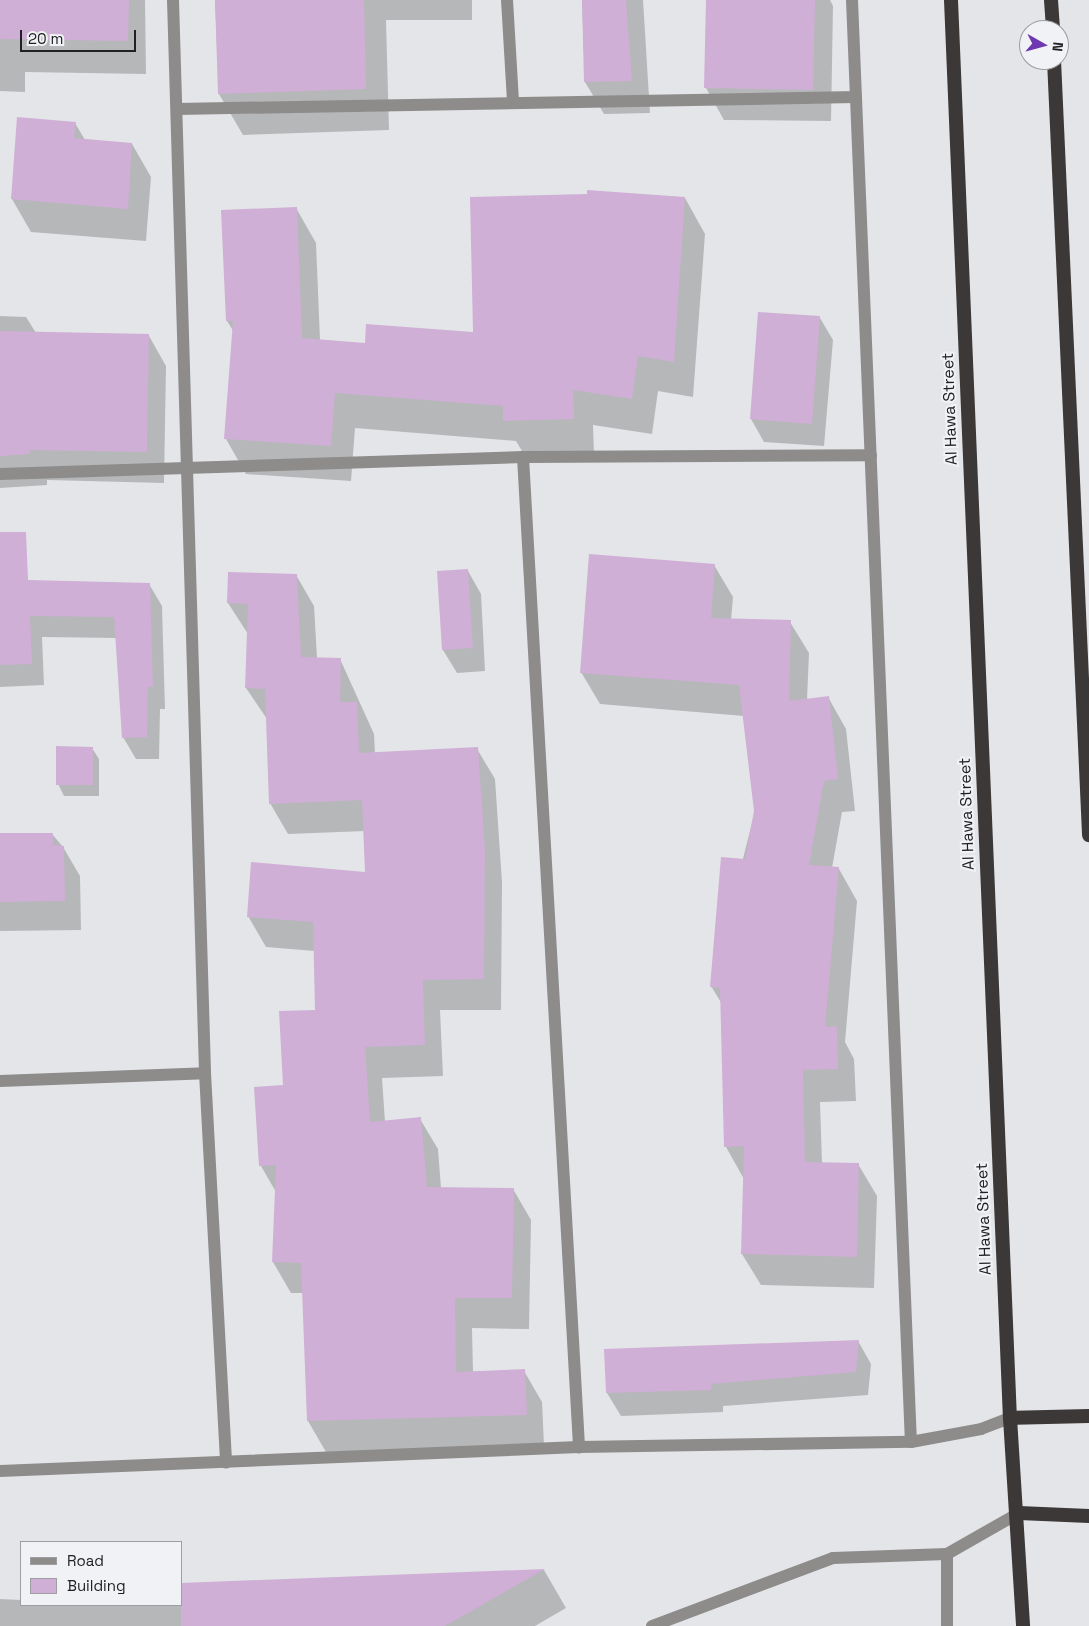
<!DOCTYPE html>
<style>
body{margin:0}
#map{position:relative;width:1089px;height:1626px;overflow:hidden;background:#e4e5e8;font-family:"Space Grotesk",sans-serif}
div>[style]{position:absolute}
.shadow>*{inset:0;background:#0003}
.building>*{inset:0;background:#cfafd6}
.minor>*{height:12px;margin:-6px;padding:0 6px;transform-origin:6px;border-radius:6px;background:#8d8c8b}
.tertiary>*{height:12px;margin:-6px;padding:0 6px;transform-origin:6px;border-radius:6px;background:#8d8c8b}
.trunk>*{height:14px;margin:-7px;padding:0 7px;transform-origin:7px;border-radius:7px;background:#3b3837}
span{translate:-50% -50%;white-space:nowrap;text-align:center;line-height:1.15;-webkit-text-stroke:4px #f1f2f5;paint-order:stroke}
.street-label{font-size:16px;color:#212122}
.legend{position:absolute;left:20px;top:1541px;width:162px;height:65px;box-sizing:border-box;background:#f1f2f5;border:1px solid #9e9ea1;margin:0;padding:6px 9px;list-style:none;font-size:15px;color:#212122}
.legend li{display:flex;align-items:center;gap:10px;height:25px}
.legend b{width:25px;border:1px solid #9e9ea1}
.north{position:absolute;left:1019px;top:20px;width:50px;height:50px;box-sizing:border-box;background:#f1f2f5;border:1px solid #9e9ea1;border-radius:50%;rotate:97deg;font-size:14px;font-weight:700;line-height:20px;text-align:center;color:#212122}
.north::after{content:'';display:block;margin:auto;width:18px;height:22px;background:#6e39b0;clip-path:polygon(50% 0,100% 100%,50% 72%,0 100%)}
.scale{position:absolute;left:20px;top:30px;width:116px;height:22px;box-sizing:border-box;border:2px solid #212122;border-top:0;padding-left:6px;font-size:15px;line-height:18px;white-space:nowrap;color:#212122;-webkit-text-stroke:4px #f1f2f5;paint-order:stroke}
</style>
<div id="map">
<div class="shadow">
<i style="clip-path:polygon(0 0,145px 0,146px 74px,25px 72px,25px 92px,0 91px)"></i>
<i style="clip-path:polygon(215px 0,472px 0,472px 20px,386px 20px,389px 130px,243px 135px,219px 94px)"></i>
<i style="clip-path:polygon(582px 0,643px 0,650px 113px,604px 114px,585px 82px)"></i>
<i style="clip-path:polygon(708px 0,830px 0,833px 6px,831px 121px,724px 120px,706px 88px)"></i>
<i style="clip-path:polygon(75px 123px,85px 140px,132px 144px,151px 177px,146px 241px,31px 232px,12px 199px)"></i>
<i style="clip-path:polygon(685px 198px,705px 234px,693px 397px,658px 391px,652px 434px,593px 425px,594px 454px,525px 456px,516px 441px,355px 428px,351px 481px,246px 474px,226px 439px,234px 332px,227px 321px,296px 208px,316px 243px,320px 340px,366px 344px,474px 333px)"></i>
<i style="clip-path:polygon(0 316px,26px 317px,36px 333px,149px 336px,166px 366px,164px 483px,47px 480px,47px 485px,0 488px)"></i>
<i style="clip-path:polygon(820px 318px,833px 340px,824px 446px,764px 442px,751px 419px)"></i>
<i style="clip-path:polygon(714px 565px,733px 597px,731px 620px,790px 622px,809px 653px,807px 700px,828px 697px,846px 729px,855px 811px,842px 812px,832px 868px,839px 869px,857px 901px,845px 1042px,854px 1059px,856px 1101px,820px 1102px,822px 1163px,858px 1164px,877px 1196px,874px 1288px,761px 1285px,742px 1254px,744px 1179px,726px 1147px,722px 1004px,711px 986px,755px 811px,744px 716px,600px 704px,581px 672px)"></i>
<i style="clip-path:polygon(468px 571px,481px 594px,485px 671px,457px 673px,443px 650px)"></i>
<i style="clip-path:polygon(229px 573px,296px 575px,314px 606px,317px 658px,340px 659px,374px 734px,375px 754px,477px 749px,495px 779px,502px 882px,501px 1010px,440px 1010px,443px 1076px,382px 1078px,385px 1122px,420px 1119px,438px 1149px,441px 1188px,513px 1189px,531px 1220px,529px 1329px,472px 1328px,473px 1372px,524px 1371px,542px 1402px,544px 1446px,326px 1452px,308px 1421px,303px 1293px,291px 1293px,273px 1262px,276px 1192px,261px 1166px,256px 1089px,284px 1087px,316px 1011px,315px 951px,266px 947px,248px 916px,367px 874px,365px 831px,288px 834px,270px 803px,267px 719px,246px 688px,248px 634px,228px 603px)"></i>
<i style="clip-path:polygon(0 584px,149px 584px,162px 606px,165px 709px,160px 709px,159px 759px,136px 759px,123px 737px,117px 638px,42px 637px,44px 685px,0 687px)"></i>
<i style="clip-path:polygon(92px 748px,99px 759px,99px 796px,64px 796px,58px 784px)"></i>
<i style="clip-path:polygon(0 834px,52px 834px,63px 847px,80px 876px,81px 930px,0 931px)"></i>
<i style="clip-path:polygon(858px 1341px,871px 1364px,868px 1395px,723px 1406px,723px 1412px,621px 1416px,607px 1393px)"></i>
<i style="clip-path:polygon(544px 1570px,566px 1608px,535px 1626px,0 1626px,0 1599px,21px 1600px,21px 1605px,181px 1605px,181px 1585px)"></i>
</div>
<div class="building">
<i style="clip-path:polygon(0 0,129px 0,128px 41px,0 39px)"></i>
<i style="clip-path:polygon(215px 0,364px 0,366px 89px,218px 94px)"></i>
<i style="clip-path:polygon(582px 0,626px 0,632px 81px,584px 82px)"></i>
<i style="clip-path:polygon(706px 0,815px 0,813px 90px,704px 88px)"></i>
<i style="clip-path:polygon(17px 117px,76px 122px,74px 138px,132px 143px,128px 209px,11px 199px)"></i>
<i style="clip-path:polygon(587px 190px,685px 197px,674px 362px,638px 356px,632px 399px,573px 390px,574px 419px,503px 421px,503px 406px,335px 393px,331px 446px,224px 439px,233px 321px,226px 321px,221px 210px,297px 207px,302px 338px,365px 343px,366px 324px,473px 332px,470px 197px,587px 194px)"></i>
<i style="clip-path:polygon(758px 312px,820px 316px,812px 424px,750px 419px)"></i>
<i style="clip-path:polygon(0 331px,149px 334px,147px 452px,30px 450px,30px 454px,0 456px)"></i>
<i style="clip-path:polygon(0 532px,26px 532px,28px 580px,150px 583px,153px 687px,148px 687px,147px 737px,122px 738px,114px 617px,30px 616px,32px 664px,0 665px)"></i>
<i style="clip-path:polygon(589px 554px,715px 564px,711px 618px,791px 620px,789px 701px,829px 696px,838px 779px,824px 781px,809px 865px,839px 867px,825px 1027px,837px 1026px,838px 1069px,803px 1070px,805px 1162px,859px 1163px,857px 1257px,741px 1254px,744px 1146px,724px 1147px,720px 988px,710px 987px,721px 857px,745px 859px,754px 811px,739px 685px,580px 673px)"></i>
<i style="clip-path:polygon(468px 569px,473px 648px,442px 650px,437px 571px)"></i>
<i style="clip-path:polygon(228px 572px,297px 574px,301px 657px,341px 658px,340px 702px,357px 702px,359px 753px,478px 747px,485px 850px,484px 979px,423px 980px,425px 1045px,365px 1047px,370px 1122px,421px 1117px,427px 1187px,514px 1188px,512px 1298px,455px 1298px,456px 1372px,525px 1369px,527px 1415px,307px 1421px,301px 1263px,272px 1262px,276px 1165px,259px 1166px,254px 1087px,283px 1085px,279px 1011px,315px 1010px,313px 922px,247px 917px,251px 862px,365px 872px,362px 800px,269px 804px,265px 689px,245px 688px,248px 604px,227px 603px)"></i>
<i style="clip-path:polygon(56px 746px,93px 747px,93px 785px,56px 785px)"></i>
<i style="clip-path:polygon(0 833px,53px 833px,53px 845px,64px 846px,65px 901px,0 902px)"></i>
<i style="clip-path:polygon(859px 1340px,856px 1372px,711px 1384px,711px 1390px,606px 1393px,604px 1349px)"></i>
<i style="clip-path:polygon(545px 1569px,445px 1626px,181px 1626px,181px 1583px)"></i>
</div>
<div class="minor">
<i style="left:173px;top:0;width:1073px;rotate:88.29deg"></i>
<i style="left:205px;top:1073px;width:390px;rotate:86.9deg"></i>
<i style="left:507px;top:0;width:102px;rotate:86.6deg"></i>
<i style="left:852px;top:0;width:1443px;rotate:87.66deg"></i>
<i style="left:177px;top:109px;width:679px;rotate:-1.01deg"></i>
<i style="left:523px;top:457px;width:992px;rotate:86.76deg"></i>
<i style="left:0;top:474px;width:523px;rotate:-1.86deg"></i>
<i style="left:523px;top:457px;width:348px;rotate:-0.3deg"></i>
<i style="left:0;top:1081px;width:205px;rotate:-2.2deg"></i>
<i style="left:652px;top:1626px;width:193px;rotate:-20.6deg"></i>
<i style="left:833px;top:1558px;width:114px;rotate:-2deg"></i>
<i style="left:947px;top:1554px;width:83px;rotate:-29.7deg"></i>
<i style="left:947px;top:1626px;width:72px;rotate:-90deg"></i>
</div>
<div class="tertiary">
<i style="left:0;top:1471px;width:579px;rotate:-2.37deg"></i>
<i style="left:579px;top:1447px;width:332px;rotate:-0.9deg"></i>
<i style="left:911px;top:1442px;width:71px;rotate:-10.5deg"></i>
<i style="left:981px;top:1429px;width:31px;rotate:-21deg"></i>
</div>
<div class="trunk">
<i style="left:951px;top:0;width:1419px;rotate:87.62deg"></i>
<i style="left:1010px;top:1418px;width:208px;rotate:86.4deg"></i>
<i style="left:1051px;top:0;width:30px;rotate:86deg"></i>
<i style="left:1054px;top:60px;width:776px;rotate:87.41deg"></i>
<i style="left:1010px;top:1418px;width:79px;rotate:-1.5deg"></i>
<i style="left:1019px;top:1513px;width:70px;rotate:2.5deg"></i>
</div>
<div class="street-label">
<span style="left:950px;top:409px;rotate:-92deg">Al Hawa Street</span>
<span style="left:967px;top:814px;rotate:-92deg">Al Hawa Street</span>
<span style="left:984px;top:1219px;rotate:-92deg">Al Hawa Street</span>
</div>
<ul class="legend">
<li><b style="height:6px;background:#8d8c8b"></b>Road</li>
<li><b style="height:14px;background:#cfafd6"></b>Building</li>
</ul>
<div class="north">N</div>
<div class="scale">20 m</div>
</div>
